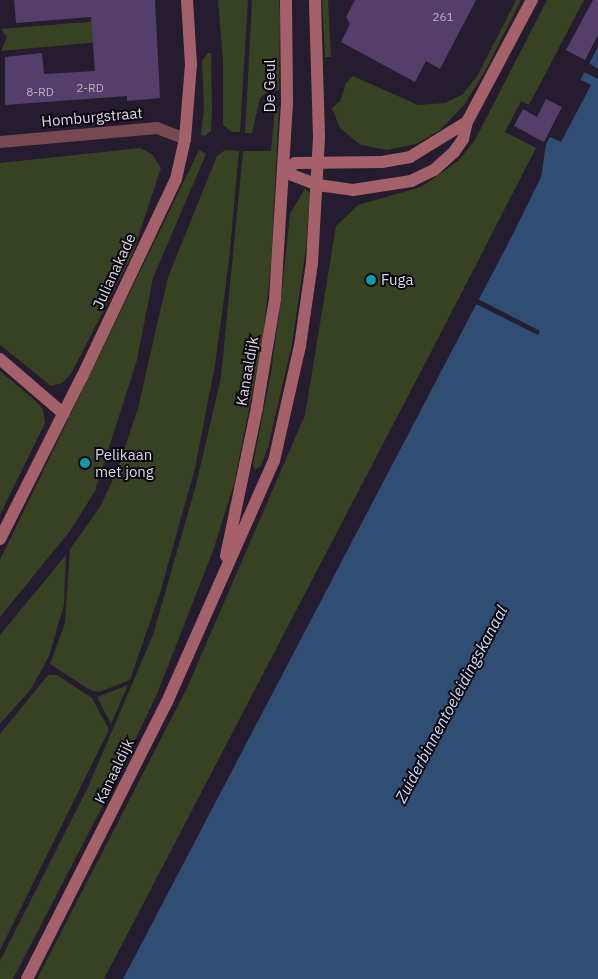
<!DOCTYPE html>
<style>
body{margin:0}
#map{position:relative;width:598px;height:979px;overflow:hidden;background:#251c2f;font-family:"IBM Plex Sans",sans-serif}
div>[style]{position:absolute}
.green>*{inset:0;background:#364222}
.water>*{inset:0;background:#304e73}
.pier>*{inset:0;background:#251c2f}
.building>*{inset:0;background:#533f69}
.street>*{height:12px;margin:-6px;padding:0 6px;transform-origin:6px;border-radius:6px;background:#764a50}
.secondary>*{height:12px;margin:-6px;padding:0 6px;transform-origin:6px;border-radius:6px;background:#a5616a}
.dots>*{width:14px;height:14px;translate:-50% -50%;box-sizing:border-box;border:2px solid #0c0811;border-radius:50%}
span{translate:-50% -50%;white-space:nowrap;text-align:center;line-height:1.15;-webkit-text-stroke:4px #0c0811;paint-order:stroke}
.number-label{font-size:12px;color:#bab2c6}
.number-label span{-webkit-text-stroke-width:0}
.street-label{font-size:15px;color:#ddd8e5}
.poi-label{font-size:15px;color:#ddd8e5}
.left{translate:0 -50%;text-align:left}
.water-label{font-size:16px;color:#cbdff9;font-style:italic}
</style>
<div id="map">
<div class="green">
<i style="clip-path:polygon(218px 0,248px 0,240px 132px,232px 132px,223px 125px,223px 60px)"></i>
<i style="clip-path:polygon(252px 0,279px 0,280px 16px,279px 90px,269px 91px,260px 98px,252px 133px,245px 133px)"></i>
<i style="clip-path:polygon(322px 0,328px 0,331px 57px,325px 57px)"></i>
<i style="clip-path:polygon(516px 0,521px 0,484px 73px,464px 105px,440px 130px,416px 144px,387px 150px,361px 145px,340px 128px,332px 108px,340px 101px,346px 83px,353px 76px,418px 105px,445px 103px,463px 94px,478px 75px)"></i>
<i style="clip-path:polygon(547px 0,584px 0,529px 105px,521px 101px,505px 132px,536px 148px,444px 327px,104px 979px,37px 979px,187px 688px,305px 415px,336px 226px,358px 205px,421px 187px,458px 161px,475px 140px)"></i>
<i style="clip-path:polygon(98px 21px,100px 42px,1px 51px,7px 37px,1px 29px)"></i>
<i style="clip-path:polygon(208px 53px,211px 53px,212px 108px,211px 131px,205px 136px,201px 135px,204px 107px,202px 61px)"></i>
<i style="clip-path:polygon(279px 107px,271px 263px,263px 339px,234px 484px,213px 551px,157px 694px,113px 786px,13px 979px,0 979px,0 961px,88px 787px,153px 635px,196px 485px,221px 377px,243px 151px,271px 151px,275px 108px)"></i>
<i style="clip-path:polygon(140px 148px,152px 154px,161px 168px,133px 253px,71px 374px,62px 383px,51px 386px,0 345px,0 163px)"></i>
<i style="clip-path:polygon(199px 150px,206px 154px,153px 278px,137px 360px,95px 491px,70px 531px,0 617px,0 560px)"></i>
<i style="clip-path:polygon(225px 150px,239px 151px,229px 261px,215px 365px,195px 468px,160px 593px,130px 680px,99px 692px,90px 690px,50px 664px,65px 623px,70px 549px,100px 507px,117px 471px,138px 408px,168px 277px,217px 156px)"></i>
<i style="clip-path:polygon(305px 188px,310px 193px,306px 248px,292px 344px,268px 447px,261px 466px,255px 470px,253px 464px,271px 373px,281px 300px,290px 214px)"></i>
<i style="clip-path:polygon(0 371px,38px 403px,43px 410px,45px 423px,0 515px)"></i>
<i style="clip-path:polygon(66px 555px,64px 605px,49px 656px,31px 689px,0 724px,0 635px)"></i>
<i style="clip-path:polygon(48px 675px,57px 675px,92px 698px,109px 730px,0 950px,0 734px)"></i>
<i style="clip-path:polygon(128px 685px,111px 724px,97px 697px)"></i>
</div>
<div class="water">
<i style="clip-path:polygon(598px 47px,598px 979px,123px 979px,512px 236px,541px 177px,546px 144px)"></i>
</div>
<div class="pier">
<i style="clip-path:polygon(598px 44px,589px 63px,598px 69px,598px 79px,582px 71px)"></i>
<i style="clip-path:polygon(579px 79px,591px 85px,561px 142px,548px 136px)"></i>
<i style="clip-path:polygon(476px 298px,540px 331px,538px 335px,474px 303px)"></i>
</div>
<div class="building">
<i style="clip-path:polygon(14px 0,155px 0,160px 98px,127px 101px,127px 96px,5px 105px,5px 57px,42px 53px,44px 74px,95px 71px,91px 17px,16px 23px)"></i>
<i style="clip-path:polygon(355px 0,476px 0,440px 69px,426px 61px,415px 82px,341px 42px,350px 24px,346px 17px)"></i>
<i style="clip-path:polygon(593px 0,598px 0,598px 35px,585px 60px,566px 50px)"></i>
<i style="clip-path:polygon(546px 99px,562px 107px,544px 142px,514px 126px,523px 109px,537px 117px)"></i>
</div>
<div class="street">
<i style="left:0;top:142px;width:158px;rotate:-5.1deg"></i>
<i style="left:157px;top:128px;width:30px;rotate:21deg"></i>
</div>
<div class="secondary">
<i style="left:284px;top:172px;width:36px;rotate:21deg"></i>
<i style="left:318px;top:185px;width:35px;rotate:8deg"></i>
<i style="left:353px;top:190px;width:59px;rotate:-8.8deg"></i>
<i style="left:411px;top:181px;width:25px;rotate:-26deg"></i>
<i style="left:434px;top:170px;width:27px;rotate:-42deg"></i>
<i style="left:454px;top:152px;width:16px;rotate:-55deg"></i>
<i style="left:463px;top:139px;width:17px;rotate:-77deg"></i>
<i style="left:467px;top:122px;width:138px;rotate:-62deg"></i>
<i style="left:284px;top:172px;width:14px;rotate:-39deg"></i>
<i style="left:295px;top:163px;width:87px;rotate:-0.7deg"></i>
<i style="left:382px;top:162px;width:28px;rotate:-10deg"></i>
<i style="left:410px;top:157px;width:67px;rotate:-31.6deg"></i>
<i style="left:0;top:359px;width:84px;rotate:40.7deg"></i>
<i style="left:0;top:539px;width:182px;rotate:-63.2deg"></i>
<i style="left:82px;top:377px;width:219px;rotate:-64.6deg"></i>
<i style="left:176px;top:179px;width:41px;rotate:-77.3deg"></i>
<i style="left:185px;top:139px;width:74px;rotate:-85.4deg"></i>
<i style="left:191px;top:65px;width:65px;rotate:-93.5deg"></i>
<i style="left:226px;top:556px;width:152px;rotate:-78.2deg"></i>
<i style="left:257px;top:407px;width:109px;rotate:-80.5deg"></i>
<i style="left:275px;top:299px;width:198px;rotate:-86.5deg"></i>
<i style="left:287px;top:101px;width:101px;rotate:-90.6deg"></i>
<i style="left:27px;top:979px;width:310px;rotate:-63.2deg"></i>
<i style="left:167px;top:702px;width:264px;rotate:-66.1deg"></i>
<i style="left:274px;top:461px;width:118px;rotate:-77.3deg"></i>
<i style="left:300px;top:346px;width:84px;rotate:-81.8deg"></i>
<i style="left:312px;top:263px;width:126px;rotate:-86.8deg"></i>
<i style="left:319px;top:137px;width:137px;rotate:-91.7deg"></i>
</div>
<div class="dots">
<i style="left:371px;top:280px;background:#0f9aa8"></i>
<i style="left:85px;top:463px;background:#0f9aa8"></i>
</div>
<div class="number-label">
<span style="left:443px;top:17px">261</span>
<span style="left:90px;top:88px">2-RD</span>
<span style="left:40px;top:92px">8-RD</span>
</div>
<div class="street-label">
<span style="left:270px;top:86px;rotate:-90deg">De Geul</span>
<span style="left:92px;top:117px;rotate:-5deg">Homburgstraat</span>
<span style="left:114px;top:271px;rotate:-65deg">Julianakade</span>
<span style="left:247px;top:371px;rotate:-80deg">Kanaaldijk</span>
<span style="left:114px;top:771px;rotate:-64deg">Kanaaldijk</span>
</div>
<div class="poi-label">
<span class="left" style="left:381px;top:280px">Fuga</span>
<span class="left" style="left:95px;top:463px">Pelikaan<br>met jong</span>
</div>
<div class="water-label">
<span style="left:451px;top:704px;rotate:-62deg">Zuiderbinnentoeleidingskanaal</span>
</div>
</div>
